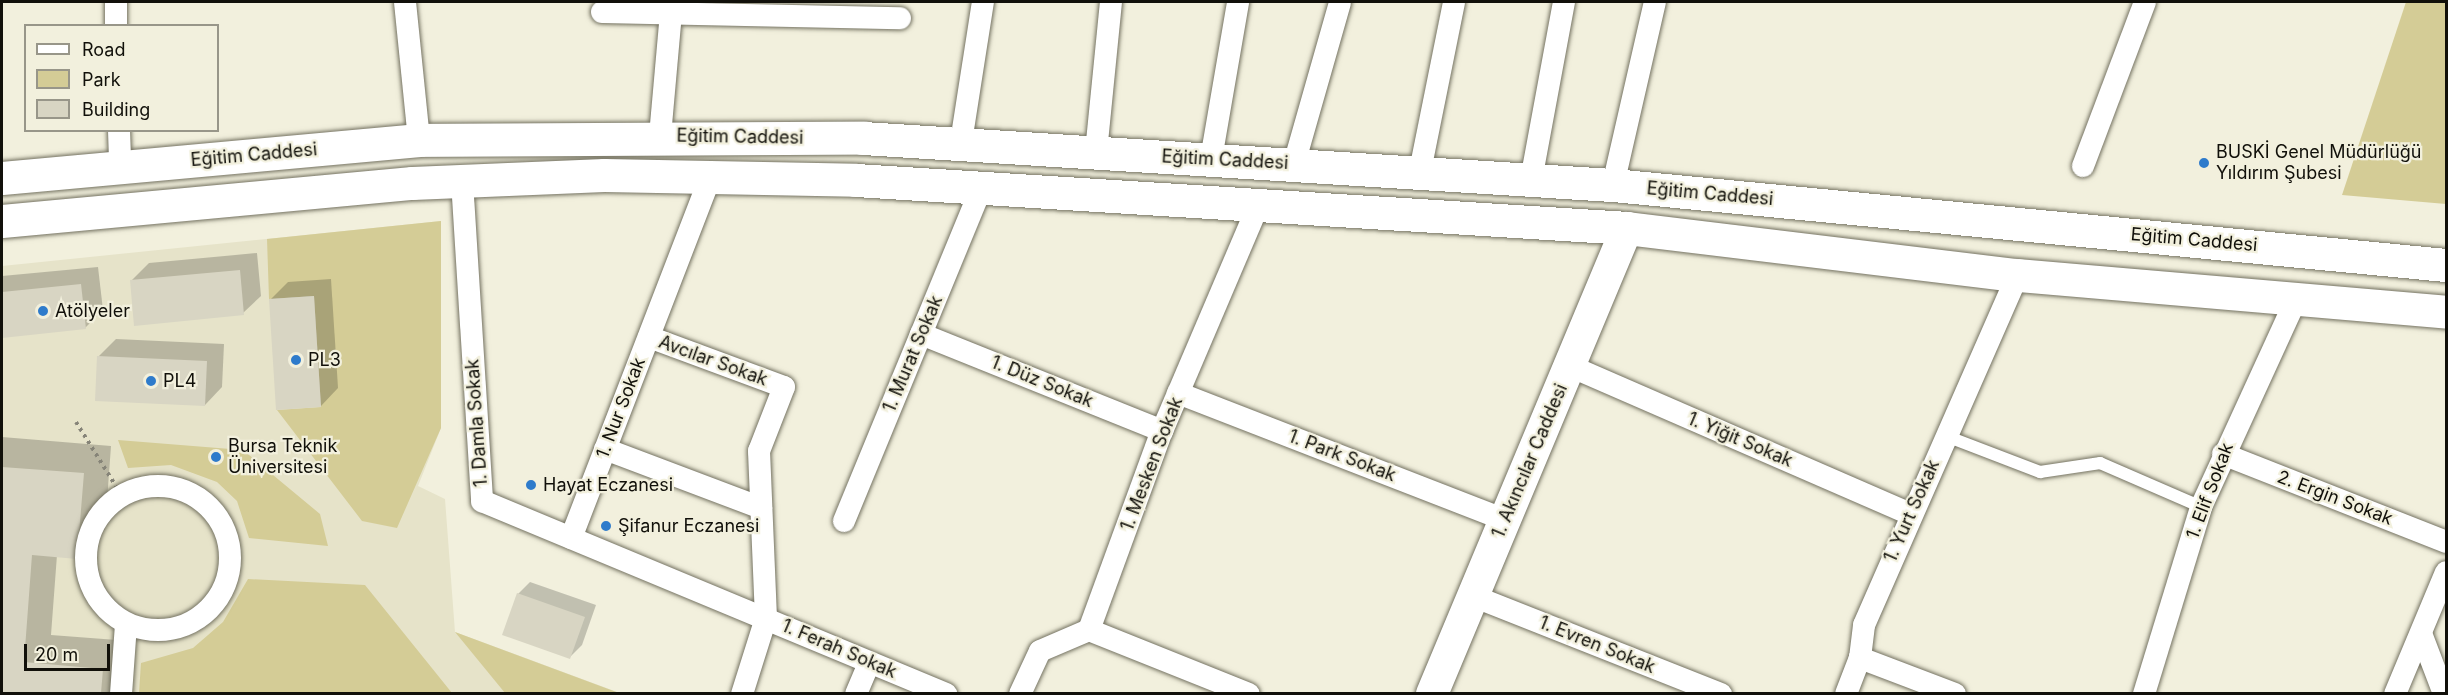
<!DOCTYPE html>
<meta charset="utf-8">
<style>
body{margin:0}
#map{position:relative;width:2448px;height:695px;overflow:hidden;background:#f2f0dd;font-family:Inter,sans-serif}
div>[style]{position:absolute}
.built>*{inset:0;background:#e6e3c9}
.green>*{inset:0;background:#d4cc96}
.shadow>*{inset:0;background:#0003}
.building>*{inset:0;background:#d8d5c3}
.path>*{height:4px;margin-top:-2px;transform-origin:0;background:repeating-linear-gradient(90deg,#868478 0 3px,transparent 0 7.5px)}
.roads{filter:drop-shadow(0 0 2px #747261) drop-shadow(0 0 2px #747261)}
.lane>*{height:12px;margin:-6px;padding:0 6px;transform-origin:6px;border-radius:6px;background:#fff}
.street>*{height:22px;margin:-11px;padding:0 11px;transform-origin:11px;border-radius:11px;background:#fff}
.street>.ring{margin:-11px;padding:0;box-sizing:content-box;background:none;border:22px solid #fff;border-radius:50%}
.secondary>*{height:32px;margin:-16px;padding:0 16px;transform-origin:16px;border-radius:16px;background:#fff}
.primary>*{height:33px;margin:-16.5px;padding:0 16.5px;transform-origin:16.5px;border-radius:16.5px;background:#fff}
.dots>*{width:16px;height:16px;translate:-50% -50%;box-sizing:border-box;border:3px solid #f2f0dd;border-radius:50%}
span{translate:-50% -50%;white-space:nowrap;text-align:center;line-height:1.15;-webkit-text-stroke:4.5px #f2f0dd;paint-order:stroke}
.street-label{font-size:18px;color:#11100a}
.poi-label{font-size:18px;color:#11100a}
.left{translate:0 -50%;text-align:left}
.frame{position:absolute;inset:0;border:3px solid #11100a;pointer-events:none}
.legend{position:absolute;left:24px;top:24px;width:195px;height:108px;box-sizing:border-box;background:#f2f0dd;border:2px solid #989689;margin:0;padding:8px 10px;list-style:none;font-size:18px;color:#11100a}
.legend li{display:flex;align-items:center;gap:12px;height:30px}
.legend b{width:30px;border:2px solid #989689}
.scale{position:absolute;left:24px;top:644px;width:86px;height:27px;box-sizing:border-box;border:3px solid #11100a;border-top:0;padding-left:8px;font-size:18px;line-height:21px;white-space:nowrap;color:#11100a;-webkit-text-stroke:4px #f2f0dd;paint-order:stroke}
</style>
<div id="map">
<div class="built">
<i style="clip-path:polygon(441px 221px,441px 428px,418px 486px,445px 499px,455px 632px,620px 693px,2px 693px,2px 266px)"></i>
</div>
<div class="green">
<i style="clip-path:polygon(2406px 2px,2446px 2px,2446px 204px,2342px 195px)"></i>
<i style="clip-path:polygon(441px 221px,441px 428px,397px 528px,362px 521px,277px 410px,321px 407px,314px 296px,269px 299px,267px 239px)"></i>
<i style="clip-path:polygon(118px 440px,243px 450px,320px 514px,328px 546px,249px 538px,237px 501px,217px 482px,171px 465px,128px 468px)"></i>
<i style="clip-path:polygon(248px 579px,365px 585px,452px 693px,139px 693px,141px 663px,193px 648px,223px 622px)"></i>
<i style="clip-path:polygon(455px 632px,619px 693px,620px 693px,505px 693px)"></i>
</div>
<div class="shadow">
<i style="clip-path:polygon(257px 253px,261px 296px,243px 313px,131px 281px,149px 263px)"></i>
<i style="clip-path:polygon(98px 267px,103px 310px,85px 328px,2px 336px,2px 276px)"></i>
<i style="clip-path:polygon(331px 279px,338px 388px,321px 406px,270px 300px,288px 282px)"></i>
<i style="clip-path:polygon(116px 339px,224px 344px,222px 387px,205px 405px,98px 357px)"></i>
<i style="clip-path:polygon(2px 437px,111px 446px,105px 529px,77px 557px,57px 555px,51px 635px,130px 641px,127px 694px,2px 694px)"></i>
<i style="clip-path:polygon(530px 582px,596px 605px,582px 645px,570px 657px,518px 594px)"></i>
</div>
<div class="building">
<i style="clip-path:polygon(240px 270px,244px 315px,134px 326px,130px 280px)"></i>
<i style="clip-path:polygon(81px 284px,86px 329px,2px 338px,2px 292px)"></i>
<i style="clip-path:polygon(314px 296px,321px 407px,276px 410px,269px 299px)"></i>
<i style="clip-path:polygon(97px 356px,207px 361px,205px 406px,95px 401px)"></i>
<i style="clip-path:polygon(2px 467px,84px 473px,77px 559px,32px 555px,24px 662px,103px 669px,101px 693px,2px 693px)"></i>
<i style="clip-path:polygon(517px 593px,585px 617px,570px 659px,502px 635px)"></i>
</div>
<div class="path">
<i style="left:76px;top:422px;width:87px;rotate:58.1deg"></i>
</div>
<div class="roads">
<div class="lane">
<i style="left:1946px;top:436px;width:101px;rotate:21deg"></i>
<i style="left:2040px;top:472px;width:61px;rotate:-8.5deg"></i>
<i style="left:2100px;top:463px;width:110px;rotate:23.5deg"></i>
</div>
<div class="street">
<i style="left:116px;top:2px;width:24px;rotate:90deg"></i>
<i style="left:405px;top:2px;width:139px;rotate:84.2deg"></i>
<i style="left:602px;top:12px;width:298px;rotate:1.2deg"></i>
<i style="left:119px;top:130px;width:37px;rotate:88deg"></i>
<i style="left:660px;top:136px;width:135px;rotate:-84.9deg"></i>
<i style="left:961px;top:142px;width:142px;rotate:-81.1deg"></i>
<i style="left:1096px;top:152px;width:151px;rotate:-84.3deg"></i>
<i style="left:1211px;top:159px;width:159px;rotate:-80.2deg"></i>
<i style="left:1294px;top:164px;width:168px;rotate:-74.1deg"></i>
<i style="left:2083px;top:166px;width:175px;rotate:-69.3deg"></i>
<i style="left:1420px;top:171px;width:172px;rotate:-78.6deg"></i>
<i style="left:1531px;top:180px;width:181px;rotate:-79.5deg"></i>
<i style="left:462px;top:181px;width:321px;rotate:86.4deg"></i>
<i style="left:482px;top:501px;width:503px;rotate:22.58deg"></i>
<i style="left:1613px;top:185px;width:188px;rotate:-77.1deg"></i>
<i style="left:921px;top:334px;width:260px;rotate:21.9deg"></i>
<i style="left:649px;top:337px;width:144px;rotate:20.3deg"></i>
<i style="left:784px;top:387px;width:69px;rotate:111.3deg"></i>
<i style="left:759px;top:451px;width:167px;rotate:87.6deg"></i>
<i style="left:766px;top:618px;width:80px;rotate:107.5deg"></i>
<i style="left:1570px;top:366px;width:371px;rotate:23.5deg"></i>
<i style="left:1178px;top:393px;width:351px;rotate:21.2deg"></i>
<i style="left:605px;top:449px;width:167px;rotate:20.7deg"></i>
<i style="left:2223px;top:454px;width:240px;rotate:21.5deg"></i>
<i class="ring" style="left:86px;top:486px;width:122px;height:122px"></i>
<i style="left:844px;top:521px;width:361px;rotate:-67.6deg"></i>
<i style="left:571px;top:538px;width:387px;rotate:-68.9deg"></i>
<i style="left:1473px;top:596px;width:267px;rotate:21.6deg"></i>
<i style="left:1089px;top:630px;width:172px;rotate:21.8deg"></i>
<i style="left:2422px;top:636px;width:62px;rotate:69.2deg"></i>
<i style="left:121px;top:694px;width:70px;rotate:-85.9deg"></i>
<i style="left:856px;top:694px;width:34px;rotate:-67deg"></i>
<i style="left:1020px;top:694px;width:47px;rotate:-65.1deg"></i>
<i style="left:1040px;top:651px;width:53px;rotate:-23.2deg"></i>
<i style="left:1089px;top:630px;width:212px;rotate:-69.9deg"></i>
<i style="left:1162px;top:431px;width:245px;rotate:-66.9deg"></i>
<i style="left:1846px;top:694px;width:39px;rotate:-69deg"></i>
<i style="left:1955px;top:694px;width:102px;rotate:-159.2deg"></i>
<i style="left:1860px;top:658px;width:33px;rotate:-83deg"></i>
<i style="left:1864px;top:625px;width:382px;rotate:-66.3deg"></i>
<i style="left:2144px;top:694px;width:195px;rotate:-73deg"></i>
<i style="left:2201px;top:507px;width:231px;rotate:-65.4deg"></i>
<i style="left:2395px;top:694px;width:132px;rotate:-67.3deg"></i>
</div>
<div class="secondary">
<i style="left:1432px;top:694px;width:505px;rotate:-67.29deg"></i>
</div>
<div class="primary">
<i style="left:2px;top:178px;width:419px;rotate:-5.2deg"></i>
<i style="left:419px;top:140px;width:444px;rotate:-0.3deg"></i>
<i style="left:863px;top:138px;width:751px;rotate:3.59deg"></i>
<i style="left:1613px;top:185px;width:837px;rotate:5.49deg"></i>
<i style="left:2px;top:221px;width:412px;rotate:-5.3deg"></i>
<i style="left:412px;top:183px;width:192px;rotate:-2.4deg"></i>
<i style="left:604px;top:175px;width:252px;rotate:1.1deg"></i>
<i style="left:856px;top:180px;width:772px;rotate:3.56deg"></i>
<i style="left:1627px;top:228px;width:394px;rotate:6.9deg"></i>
<i style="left:2018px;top:275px;width:430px;rotate:4.9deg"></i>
</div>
</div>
<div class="dots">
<i style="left:2204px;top:163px;background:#2e7bcb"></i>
<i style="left:43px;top:311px;background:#2e7bcb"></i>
<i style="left:296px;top:360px;background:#2e7bcb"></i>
<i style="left:151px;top:381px;background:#2e7bcb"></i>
<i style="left:216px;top:457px;background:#2e7bcb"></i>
<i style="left:531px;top:485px;background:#2e7bcb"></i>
<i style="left:606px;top:526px;background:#2e7bcb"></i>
</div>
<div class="street-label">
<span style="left:740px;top:137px;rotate:1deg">Eğitim Caddesi</span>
<span style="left:254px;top:155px;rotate:-5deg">Eğitim Caddesi</span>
<span style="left:1225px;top:160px;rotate:3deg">Eğitim Caddesi</span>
<span style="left:1710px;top:194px;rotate:5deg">Eğitim Caddesi</span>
<span style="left:2194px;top:240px;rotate:5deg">Eğitim Caddesi</span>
<span style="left:913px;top:354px;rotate:-67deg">1. Murat Sokak</span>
<span style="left:713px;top:361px;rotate:20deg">Avcılar Sokak</span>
<span style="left:1042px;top:382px;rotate:22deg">1. Düz Sokak</span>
<span style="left:621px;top:408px;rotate:-69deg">1. Nur Sokak</span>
<span style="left:477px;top:423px;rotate:-94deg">1. Damla Sokak</span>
<span style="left:1740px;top:440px;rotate:23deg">1. Yiğit Sokak</span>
<span style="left:1342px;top:456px;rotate:21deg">1. Park Sokak</span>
<span style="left:1530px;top:461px;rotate:-67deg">1. Akıncılar Caddesi</span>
<span style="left:1152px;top:464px;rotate:-69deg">1. Mesken Sokak</span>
<span style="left:2210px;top:491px;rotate:-69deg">1. Elif Sokak</span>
<span style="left:2335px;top:498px;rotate:21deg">2. Ergin Sokak</span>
<span style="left:1912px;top:511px;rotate:-66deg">1. Yurt Sokak</span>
<span style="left:1597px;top:645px;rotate:22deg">1. Evren Sokak</span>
<span style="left:839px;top:649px;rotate:23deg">1. Ferah Sokak</span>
</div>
<div class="poi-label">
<span class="left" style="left:2216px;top:163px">BUSKİ Genel Müdürlüğü<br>Yıldırım Şubesi</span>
<span class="left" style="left:55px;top:311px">Atölyeler</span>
<span class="left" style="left:308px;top:360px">PL3</span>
<span class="left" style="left:163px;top:381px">PL4</span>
<span class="left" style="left:228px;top:457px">Bursa Teknik<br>Üniversitesi</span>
<span class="left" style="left:543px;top:485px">Hayat Eczanesi</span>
<span class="left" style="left:618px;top:526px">Şifanur Eczanesi</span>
</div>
<div class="frame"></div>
<ul class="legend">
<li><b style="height:8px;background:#fff"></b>Road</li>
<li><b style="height:16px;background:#d4cc96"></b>Park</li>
<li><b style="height:16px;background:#d8d5c3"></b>Building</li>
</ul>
<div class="scale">20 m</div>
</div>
